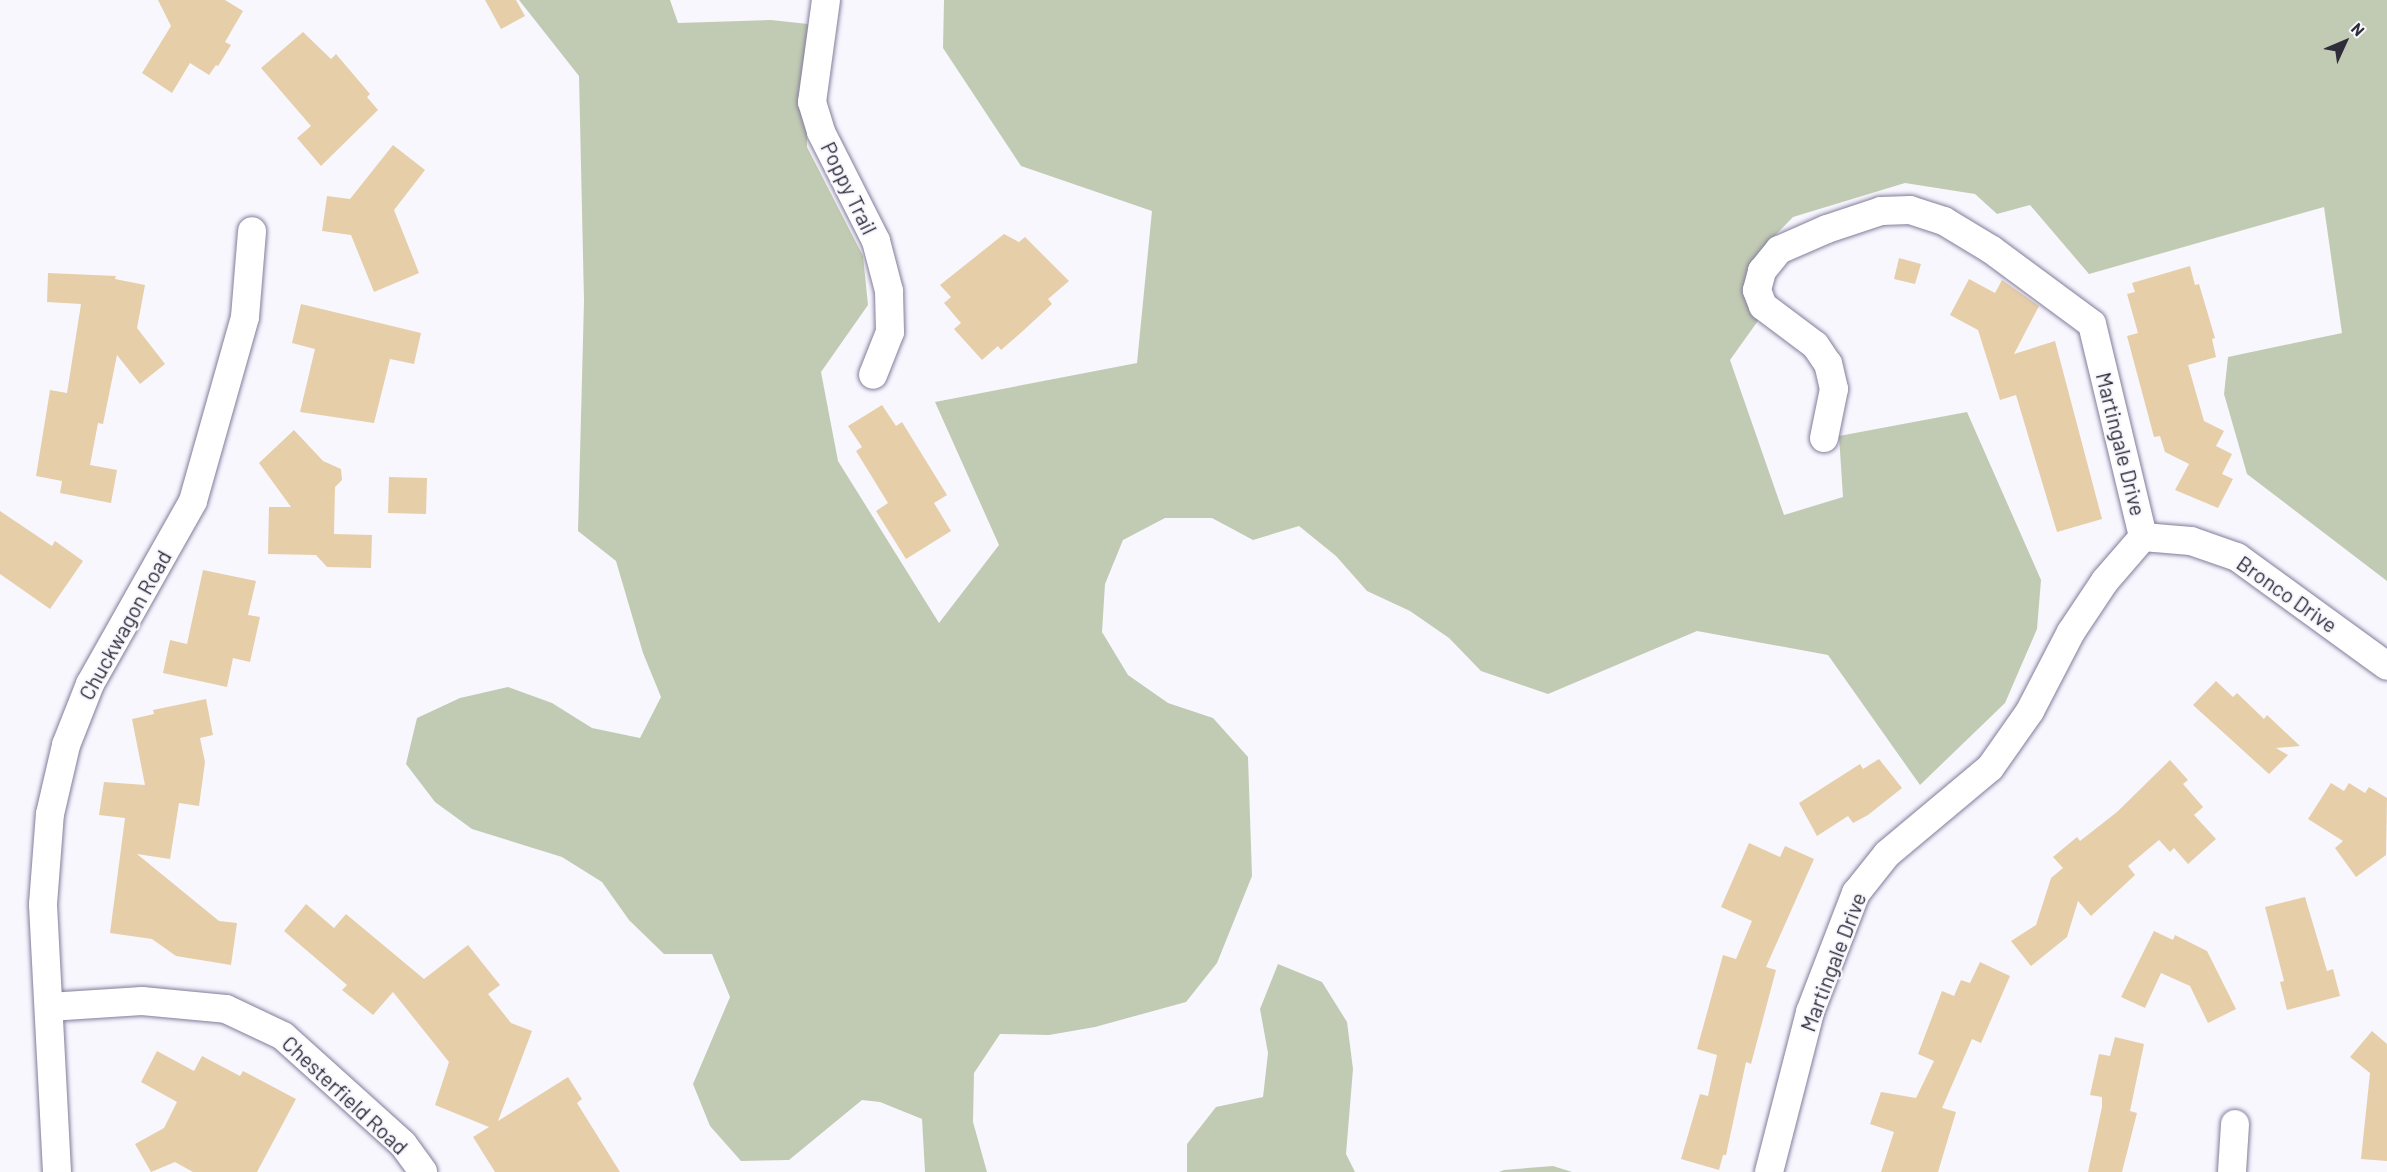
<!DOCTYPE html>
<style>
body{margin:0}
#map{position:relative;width:2387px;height:1172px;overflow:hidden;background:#f8f7fe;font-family:Barlow,sans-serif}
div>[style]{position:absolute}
.green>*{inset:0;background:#c1cbb3}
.building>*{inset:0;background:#e6cea9}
.roads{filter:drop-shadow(0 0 2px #837c9b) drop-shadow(0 0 2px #837c9b)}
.minor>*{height:28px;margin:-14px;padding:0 14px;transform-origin:14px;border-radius:14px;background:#fff}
span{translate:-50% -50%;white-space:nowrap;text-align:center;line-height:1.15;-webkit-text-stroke:4.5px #f8f7fe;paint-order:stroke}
.street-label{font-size:21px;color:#302d3a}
.north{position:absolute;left:2315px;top:12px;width:60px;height:60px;-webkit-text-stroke:4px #f8f7fe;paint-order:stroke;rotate:46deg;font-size:16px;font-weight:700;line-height:24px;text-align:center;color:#302d3a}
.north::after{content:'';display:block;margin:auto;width:21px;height:27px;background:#302d3a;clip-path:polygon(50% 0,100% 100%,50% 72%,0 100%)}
</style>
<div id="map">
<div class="green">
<i style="clip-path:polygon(519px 0,670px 0,678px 23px,771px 20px,808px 24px,807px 147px,863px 256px,868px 305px,821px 372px,838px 461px,939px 623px,999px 545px,935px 402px,1137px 363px,1152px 211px,1021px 166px,943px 48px,944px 0,2387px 0,2387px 581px,2247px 474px,2224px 394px,2228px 357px,2342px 333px,2324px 207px,2089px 274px,2030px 205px,1997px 214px,1975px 194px,1905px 183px,1793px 217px,1758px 253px,1750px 301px,1760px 318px,1730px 360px,1784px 515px,1843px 497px,1839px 436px,1967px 412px,2041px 580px,2037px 629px,2005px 703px,1920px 785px,1828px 655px,1697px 631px,1548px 694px,1481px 671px,1449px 638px,1410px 611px,1367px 591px,1336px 556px,1299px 526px,1253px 540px,1212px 518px,1165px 518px,1123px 540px,1105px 584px,1102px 632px,1128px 675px,1168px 703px,1213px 718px,1248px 757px,1252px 876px,1217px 963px,1186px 1002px,1095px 1027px,1049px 1035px,1000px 1034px,974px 1073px,973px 1122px,987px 1172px,925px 1172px,922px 1119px,880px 1102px,862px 1100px,789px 1160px,741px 1161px,710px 1126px,693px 1084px,730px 997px,712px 954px,664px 954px,629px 920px,602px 882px,562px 857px,472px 829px,435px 802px,406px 764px,417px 718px,460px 698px,508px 687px,552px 703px,592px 728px,640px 738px,661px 697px,643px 653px,616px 561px,578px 531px,584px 301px,579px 76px)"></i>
<i style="clip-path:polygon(1278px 964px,1322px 982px,1347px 1022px,1353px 1069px,1346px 1154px,1355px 1172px,1187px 1172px,1187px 1144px,1216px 1107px,1263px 1097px,1268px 1053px,1260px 1009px)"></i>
<i style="clip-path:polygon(1553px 1166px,1572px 1172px,1499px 1172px,1504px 1170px)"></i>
</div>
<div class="building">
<i style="clip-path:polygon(158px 0,225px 0,243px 11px,225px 42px,231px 45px,218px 66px,216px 65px,209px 75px,190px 63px,172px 93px,142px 73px,171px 26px)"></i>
<i style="clip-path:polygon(485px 0,516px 0,525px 16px,501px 29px)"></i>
<i style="clip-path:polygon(303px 32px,331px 59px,336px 54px,370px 94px,367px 97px,378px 110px,321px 166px,297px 138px,311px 126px,261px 68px)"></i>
<i style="clip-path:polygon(393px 145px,425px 170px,394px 210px,419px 273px,374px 292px,351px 235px,322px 231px,327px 196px,350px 199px)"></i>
<i style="clip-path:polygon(1004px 234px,1019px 242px,1025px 237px,1069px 281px,1048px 299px,1052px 304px,1025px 329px,1001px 350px,998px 346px,982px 360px,954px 329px,961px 323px,944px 303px,951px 297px,940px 285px)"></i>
<i style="clip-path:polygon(1899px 258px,1921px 264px,1915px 284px,1894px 279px)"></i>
<i style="clip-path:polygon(2190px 266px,2195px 285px,2199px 284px,2215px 338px,2212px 339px,2216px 357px,2188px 365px,2204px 421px,2224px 431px,2216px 446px,2232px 454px,2222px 474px,2233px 479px,2218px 508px,2175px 490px,2189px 464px,2165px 452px,2160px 436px,2154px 437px,2127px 336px,2138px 333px,2127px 294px,2135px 292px,2132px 283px)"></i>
<i style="clip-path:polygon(48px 273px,116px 276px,115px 279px,145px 285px,137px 328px,165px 364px,140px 384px,117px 355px,103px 424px,98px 423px,90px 465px,117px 470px,111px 503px,60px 493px,62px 481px,36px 476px,50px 390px,67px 393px,81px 304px,47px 302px)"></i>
<i style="clip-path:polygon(1969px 279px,1995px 293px,2002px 280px,2039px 306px,2014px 354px,2055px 341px,2102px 519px,2057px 532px,2016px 395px,2000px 400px,1978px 330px,1950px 315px)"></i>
<i style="clip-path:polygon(301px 304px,421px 333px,414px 364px,390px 359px,374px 423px,300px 412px,315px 349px,292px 343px)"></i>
<i style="clip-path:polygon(882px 405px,896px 426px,902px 422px,947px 495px,934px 503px,951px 531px,906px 559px,876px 511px,888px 503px,856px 451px,862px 447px,848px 426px)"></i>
<i style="clip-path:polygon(294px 430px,323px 461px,341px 469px,342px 480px,335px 487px,334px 534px,372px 535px,371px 568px,327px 567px,316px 555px,268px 554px,269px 507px,291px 507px,259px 463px)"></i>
<i style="clip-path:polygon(389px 477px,427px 478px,426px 514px,388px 513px)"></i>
<i style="clip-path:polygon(0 511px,52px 546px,55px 541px,83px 561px,50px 609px,0 574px)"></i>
<i style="clip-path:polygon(203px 570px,256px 581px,248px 615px,260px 617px,250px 662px,233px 658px,227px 687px,163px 673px,170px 640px,187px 644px)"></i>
<i style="clip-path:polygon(2216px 681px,2233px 697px,2237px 693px,2264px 719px,2267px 715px,2300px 746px,2276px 748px,2288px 755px,2269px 774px,2193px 705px)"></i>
<i style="clip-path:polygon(206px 699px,213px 735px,200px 738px,205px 762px,199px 806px,179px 803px,170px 859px,137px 854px,219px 921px,237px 923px,231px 965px,176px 956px,152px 939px,110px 933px,125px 818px,99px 815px,104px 782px,145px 785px,132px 719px,154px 714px,153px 710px)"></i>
<i style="clip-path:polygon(1879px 759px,1902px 788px,1868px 815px,1853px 823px,1848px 816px,1817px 836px,1799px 803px,1860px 764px,1863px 769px)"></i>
<i style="clip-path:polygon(2170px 760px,2188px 780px,2183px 784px,2203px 807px,2194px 815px,2216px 839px,2188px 864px,2174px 848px,2170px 852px,2159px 840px,2128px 866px,2135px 875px,2091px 916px,2078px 901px,2067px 937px,2031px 966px,2011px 941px,2036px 925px,2051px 878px,2063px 868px,2053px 857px,2077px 837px,2080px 841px,2117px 812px)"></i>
<i style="clip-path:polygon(2331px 783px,2344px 791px,2349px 783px,2365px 793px,2369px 787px,2387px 798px,2386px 855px,2356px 877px,2335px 848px,2343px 841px,2308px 819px)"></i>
<i style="clip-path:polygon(1749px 843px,1780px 857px,1785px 846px,1814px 859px,1766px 967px,1776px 970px,1751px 1064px,1746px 1062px,1726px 1155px,1723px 1155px,1719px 1170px,1681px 1159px,1700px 1094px,1708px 1096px,1717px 1055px,1697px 1049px,1723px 955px,1736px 959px,1752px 921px,1721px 907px)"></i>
<i style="clip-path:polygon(2305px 897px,2327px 971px,2333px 969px,2340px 996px,2287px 1010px,2280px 982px,2284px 981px,2265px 907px)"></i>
<i style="clip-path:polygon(306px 904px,334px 928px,346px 914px,424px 979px,468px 945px,500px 985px,488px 994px,511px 1023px,532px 1031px,498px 1121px,568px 1077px,582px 1099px,577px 1103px,620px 1172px,495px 1172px,473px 1137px,489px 1127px,435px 1105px,449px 1062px,393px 992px,373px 1015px,342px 990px,347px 985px,284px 931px)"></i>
<i style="clip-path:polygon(2154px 931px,2173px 940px,2175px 935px,2207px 951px,2236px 1009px,2208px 1023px,2190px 986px,2161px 973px,2145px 1008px,2121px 997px)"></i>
<i style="clip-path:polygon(1980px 962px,2010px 976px,1981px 1043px,1972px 1039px,1942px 1108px,1956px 1112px,1938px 1172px,1881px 1172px,1894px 1132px,1870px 1124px,1881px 1092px,1916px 1098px,1934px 1061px,1918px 1054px,1942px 991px,1954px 996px,1961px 980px,1970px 983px)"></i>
<i style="clip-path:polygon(2372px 1031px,2387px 1044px,2387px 1161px,2361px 1159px,2370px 1073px,2350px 1057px)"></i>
<i style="clip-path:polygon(2115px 1037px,2144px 1044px,2130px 1111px,2137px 1113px,2122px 1172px,2088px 1172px,2102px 1107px,2102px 1097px,2090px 1095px,2099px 1054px,2110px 1056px)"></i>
<i style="clip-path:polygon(157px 1051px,194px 1071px,202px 1056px,240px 1076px,243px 1071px,296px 1099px,257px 1172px,193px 1172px,175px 1162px,151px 1172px,135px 1144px,164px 1128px,177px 1102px,141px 1082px)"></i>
</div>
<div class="roads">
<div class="minor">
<i style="left:826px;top:0;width:103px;rotate:97.8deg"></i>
<i style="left:812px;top:102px;width:31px;rotate:73deg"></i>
<i style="left:821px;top:132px;width:122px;rotate:63.2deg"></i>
<i style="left:876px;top:241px;width:52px;rotate:75.4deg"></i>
<i style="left:889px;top:291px;width:41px;rotate:88.6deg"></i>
<i style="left:890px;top:332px;width:46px;rotate:111.6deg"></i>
<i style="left:1824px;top:438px;width:50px;rotate:-78.5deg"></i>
<i style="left:1834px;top:389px;width:26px;rotate:-103deg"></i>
<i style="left:1828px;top:364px;width:23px;rotate:-124deg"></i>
<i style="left:1815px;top:345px;width:65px;rotate:-143.1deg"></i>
<i style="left:1763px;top:306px;width:17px;rotate:-111deg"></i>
<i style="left:1757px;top:290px;width:20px;rotate:-75deg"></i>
<i style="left:1762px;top:271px;width:27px;rotate:-51deg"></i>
<i style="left:1779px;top:250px;width:52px;rotate:-23.6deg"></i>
<i style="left:1827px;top:229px;width:57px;rotate:-18.4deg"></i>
<i style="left:1881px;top:211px;width:29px;rotate:-2deg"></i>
<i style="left:1910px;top:210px;width:36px;rotate:18deg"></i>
<i style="left:1944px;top:221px;width:56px;rotate:31.1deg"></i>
<i style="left:1992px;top:250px;width:124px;rotate:36.5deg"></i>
<i style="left:2092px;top:324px;width:219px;rotate:76.5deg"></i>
<i style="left:2143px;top:537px;width:48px;rotate:4.8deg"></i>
<i style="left:2191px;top:541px;width:49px;rotate:19.2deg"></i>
<i style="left:2237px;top:557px;width:185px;rotate:36deg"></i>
<i style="left:49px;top:1007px;width:93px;rotate:-3.7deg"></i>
<i style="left:142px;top:1001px;width:84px;rotate:5.4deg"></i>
<i style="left:226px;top:1009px;width:63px;rotate:25.3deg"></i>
<i style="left:283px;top:1036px;width:161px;rotate:42deg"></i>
<i style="left:403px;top:1144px;width:34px;rotate:54deg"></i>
<i style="left:57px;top:1172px;width:268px;rotate:-93deg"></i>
<i style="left:43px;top:904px;width:90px;rotate:-85.6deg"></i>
<i style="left:50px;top:814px;width:71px;rotate:-76.9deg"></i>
<i style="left:66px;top:745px;width:66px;rotate:-68.5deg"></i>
<i style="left:90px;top:684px;width:210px;rotate:-60.6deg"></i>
<i style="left:193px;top:501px;width:191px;rotate:-74.2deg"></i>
<i style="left:245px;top:317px;width:86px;rotate:-85.3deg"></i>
<i style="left:1769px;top:1172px;width:165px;rotate:-75.6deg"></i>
<i style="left:1810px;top:1012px;width:128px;rotate:-68.9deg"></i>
<i style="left:1856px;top:893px;width:50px;rotate:-51.5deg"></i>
<i style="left:1887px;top:854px;width:134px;rotate:-39.9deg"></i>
<i style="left:1990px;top:768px;width:70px;rotate:-54.9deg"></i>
<i style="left:2030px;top:711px;width:89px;rotate:-62.6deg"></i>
<i style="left:2071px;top:632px;width:61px;rotate:-56.3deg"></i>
<i style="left:2105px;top:581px;width:58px;rotate:-49.2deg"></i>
<i style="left:2232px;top:1172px;width:48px;rotate:-86.4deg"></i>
</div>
</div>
<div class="street-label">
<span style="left:849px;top:188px;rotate:64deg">Poppy Trail</span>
<span style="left:2121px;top:444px;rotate:76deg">Martingale Drive</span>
<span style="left:2287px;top:594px;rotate:35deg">Bronco Drive</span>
<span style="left:125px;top:625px;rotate:-61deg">Chuckwagon Road</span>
<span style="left:1833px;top:962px;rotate:-69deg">Martingale Drive</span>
<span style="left:345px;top:1095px;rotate:43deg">Chesterfield Road</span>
</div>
<div class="north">N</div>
</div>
